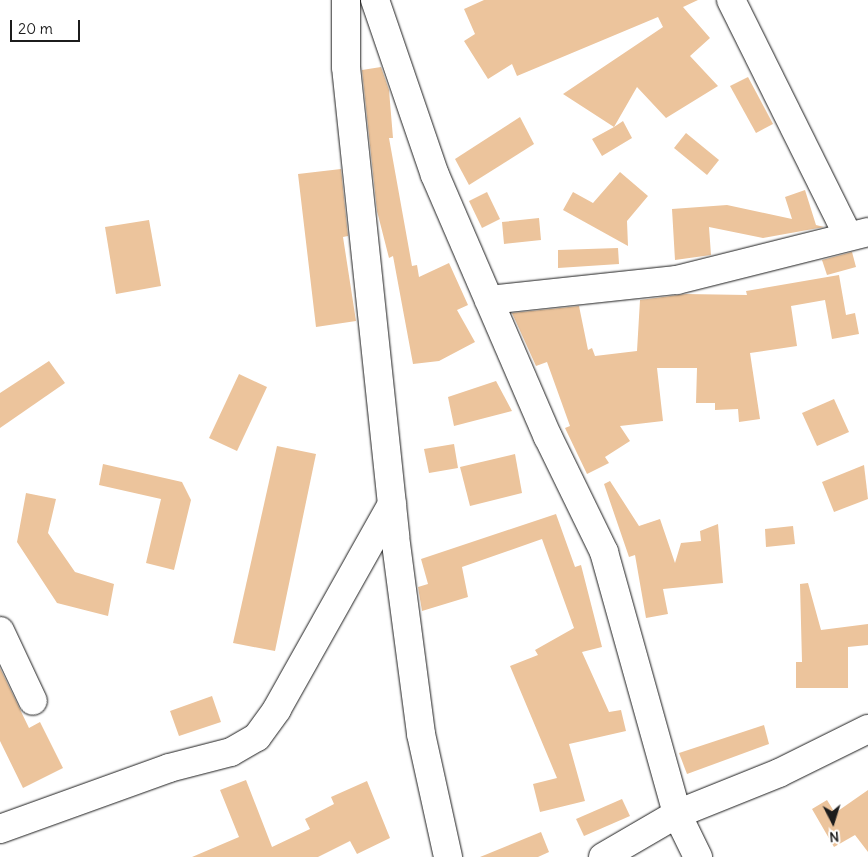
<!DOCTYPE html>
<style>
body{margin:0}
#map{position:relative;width:868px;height:857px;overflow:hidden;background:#fff;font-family:Delius,sans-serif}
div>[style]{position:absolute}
.building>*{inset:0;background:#ecc49c}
.roads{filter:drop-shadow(0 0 1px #1c1c1c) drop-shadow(0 0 1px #1c1c1c)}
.minor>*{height:28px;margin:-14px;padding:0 14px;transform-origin:14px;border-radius:14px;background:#fff}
span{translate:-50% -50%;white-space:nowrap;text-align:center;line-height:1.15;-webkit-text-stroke:4.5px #fff;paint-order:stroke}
.north{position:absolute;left:808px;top:797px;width:50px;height:50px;-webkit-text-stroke:4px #fff;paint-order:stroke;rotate:175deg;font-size:14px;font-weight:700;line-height:20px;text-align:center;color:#1c1c1c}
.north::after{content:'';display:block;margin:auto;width:18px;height:22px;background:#1c1c1c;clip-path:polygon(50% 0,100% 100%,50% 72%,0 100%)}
.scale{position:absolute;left:10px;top:20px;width:70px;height:22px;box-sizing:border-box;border:2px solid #1c1c1c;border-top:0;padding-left:6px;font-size:15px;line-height:18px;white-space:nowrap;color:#1c1c1c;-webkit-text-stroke:4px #fff;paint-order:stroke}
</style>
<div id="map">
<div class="building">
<i style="clip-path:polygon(484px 0,698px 0,683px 7px,710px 38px,690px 56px,718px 86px,666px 118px,637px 87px,614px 127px,623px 121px,632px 138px,602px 156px,592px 139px,614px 127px,563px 94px,663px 27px,658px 17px,517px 76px,512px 64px,488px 79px,464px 41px,475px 34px,464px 9px)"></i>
<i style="clip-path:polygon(381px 67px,389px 90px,393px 138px,389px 138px,412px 266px,417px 265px,419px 277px,449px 263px,468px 305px,457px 310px,475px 342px,439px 361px,413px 364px,393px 256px,389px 258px,377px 211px,362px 70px)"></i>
<i style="clip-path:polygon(748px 77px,773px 124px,756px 133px,730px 86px)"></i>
<i style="clip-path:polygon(520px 117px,534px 144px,469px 185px,455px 159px)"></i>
<i style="clip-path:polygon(686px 133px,719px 160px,707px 175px,674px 148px)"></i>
<i style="clip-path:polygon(341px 169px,348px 236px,343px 237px,356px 321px,316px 327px,298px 174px)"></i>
<i style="clip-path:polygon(620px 172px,648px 196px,627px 221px,628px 246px,563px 210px,573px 192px,593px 203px)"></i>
<i style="clip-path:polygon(805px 190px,816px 225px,824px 227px,763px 238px,709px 227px,711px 255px,675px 260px,672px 209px,727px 205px,792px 219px,785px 197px)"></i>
<i style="clip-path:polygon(487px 192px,500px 219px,482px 228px,469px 201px)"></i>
<i style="clip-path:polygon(539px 218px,541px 240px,504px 244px,502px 222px)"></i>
<i style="clip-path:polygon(149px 220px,161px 286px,116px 294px,105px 227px)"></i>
<i style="clip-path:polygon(618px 248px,619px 264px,558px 268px,558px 250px)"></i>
<i style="clip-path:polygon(852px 252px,856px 267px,827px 275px,822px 260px)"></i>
<i style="clip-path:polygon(839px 275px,846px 315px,855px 313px,859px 334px,832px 339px,825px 300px,791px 306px,797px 346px,750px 353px,760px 419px,739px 422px,738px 409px,715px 410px,715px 403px,696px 403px,697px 368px,657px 368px,663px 421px,620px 426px,630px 441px,605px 457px,609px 463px,587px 474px,565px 428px,570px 426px,547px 362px,536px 366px,512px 313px,579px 306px,588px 350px,592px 348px,595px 356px,637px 351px,640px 300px,686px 294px,747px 295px,746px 291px)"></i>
<i style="clip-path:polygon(49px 361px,65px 383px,0 428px,0 393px)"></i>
<i style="clip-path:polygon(239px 374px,267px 387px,237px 451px,209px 438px)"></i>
<i style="clip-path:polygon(496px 381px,512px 411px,454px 426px,448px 397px)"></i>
<i style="clip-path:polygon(834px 399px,849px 432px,817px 446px,802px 413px)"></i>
<i style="clip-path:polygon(454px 444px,458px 468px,429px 473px,424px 449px)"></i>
<i style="clip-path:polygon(277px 446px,316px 454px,275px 651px,233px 643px)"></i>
<i style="clip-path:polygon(515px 454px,522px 493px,470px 506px,460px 467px)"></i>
<i style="clip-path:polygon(103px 464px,182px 482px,191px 500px,174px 570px,146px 563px,161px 499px,99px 485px)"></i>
<i style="clip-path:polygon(864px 465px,868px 499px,834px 512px,822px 482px)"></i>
<i style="clip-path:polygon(610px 481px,639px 526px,660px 519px,675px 563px,681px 543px,701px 541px,700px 531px,718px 524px,723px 583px,663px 589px,668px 614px,646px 618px,635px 555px,629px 557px,604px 484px)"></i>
<i style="clip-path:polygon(26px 493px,56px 499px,48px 533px,75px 572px,114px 584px,108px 616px,57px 603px,17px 542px)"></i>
<i style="clip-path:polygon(556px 514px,575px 567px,581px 565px,602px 647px,582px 652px,609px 712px,621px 710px,626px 731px,569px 744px,585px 801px,540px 812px,533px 784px,557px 778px,510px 666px,538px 655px,535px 650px,574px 628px,542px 539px,462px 567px,468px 597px,422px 611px,418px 587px,428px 584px,421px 559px)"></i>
<i style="clip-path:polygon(793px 526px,795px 544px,766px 547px,765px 529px)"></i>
<i style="clip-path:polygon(808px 583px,821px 630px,868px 624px,868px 645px,848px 647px,848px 688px,796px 688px,796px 662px,802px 662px,800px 584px)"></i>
<i style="clip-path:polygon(0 668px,29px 728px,40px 722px,63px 768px,23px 788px,0 741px)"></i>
<i style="clip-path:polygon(212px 696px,221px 722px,179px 736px,170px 711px)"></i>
<i style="clip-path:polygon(764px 725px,769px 744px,687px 774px,679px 753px)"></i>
<i style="clip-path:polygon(246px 780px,272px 847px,310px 829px,305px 819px,334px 804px,331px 797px,367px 781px,390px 838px,357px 854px,350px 841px,318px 857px,192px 857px,239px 837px,220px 790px)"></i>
<i style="clip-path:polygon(868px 790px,868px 852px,855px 835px,834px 847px,812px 809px,827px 800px,835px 813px)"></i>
<i style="clip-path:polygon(622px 799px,630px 816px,584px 836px,576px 819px)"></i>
<i style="clip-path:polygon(541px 832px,549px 852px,538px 857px,480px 857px)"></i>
</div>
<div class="roads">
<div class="minor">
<i style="left:346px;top:0;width:67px;rotate:90deg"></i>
<i style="left:346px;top:67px;width:472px;rotate:84deg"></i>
<i style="left:395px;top:536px;width:200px;rotate:82.5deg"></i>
<i style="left:421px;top:734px;width:126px;rotate:77.6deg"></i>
<i style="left:375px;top:0;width:185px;rotate:71.1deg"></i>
<i style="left:435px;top:175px;width:285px;rotate:66.7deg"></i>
<i style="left:548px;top:437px;width:128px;rotate:64deg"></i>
<i style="left:604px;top:552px;width:272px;rotate:74.4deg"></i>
<i style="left:677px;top:814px;width:48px;rotate:64deg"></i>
<i style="left:731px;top:0;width:263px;rotate:63.6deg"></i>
<i style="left:489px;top:300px;width:189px;rotate:-6.1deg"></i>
<i style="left:677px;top:280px;width:197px;rotate:-14.1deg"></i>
<i style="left:0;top:631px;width:77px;rotate:64.8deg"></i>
<i style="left:0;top:829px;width:180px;rotate:-19.8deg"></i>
<i style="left:169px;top:768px;width:64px;rotate:-14.5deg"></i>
<i style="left:231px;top:752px;width:30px;rotate:-30deg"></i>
<i style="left:257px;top:737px;width:34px;rotate:-54deg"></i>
<i style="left:277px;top:709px;width:235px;rotate:-60.7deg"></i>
<i style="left:603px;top:857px;width:86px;rotate:-30.2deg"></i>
<i style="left:677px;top:814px;width:110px;rotate:-21.9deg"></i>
<i style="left:779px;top:773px;width:99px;rotate:-26.3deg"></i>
</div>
</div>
<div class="north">N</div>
<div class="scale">20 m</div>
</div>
